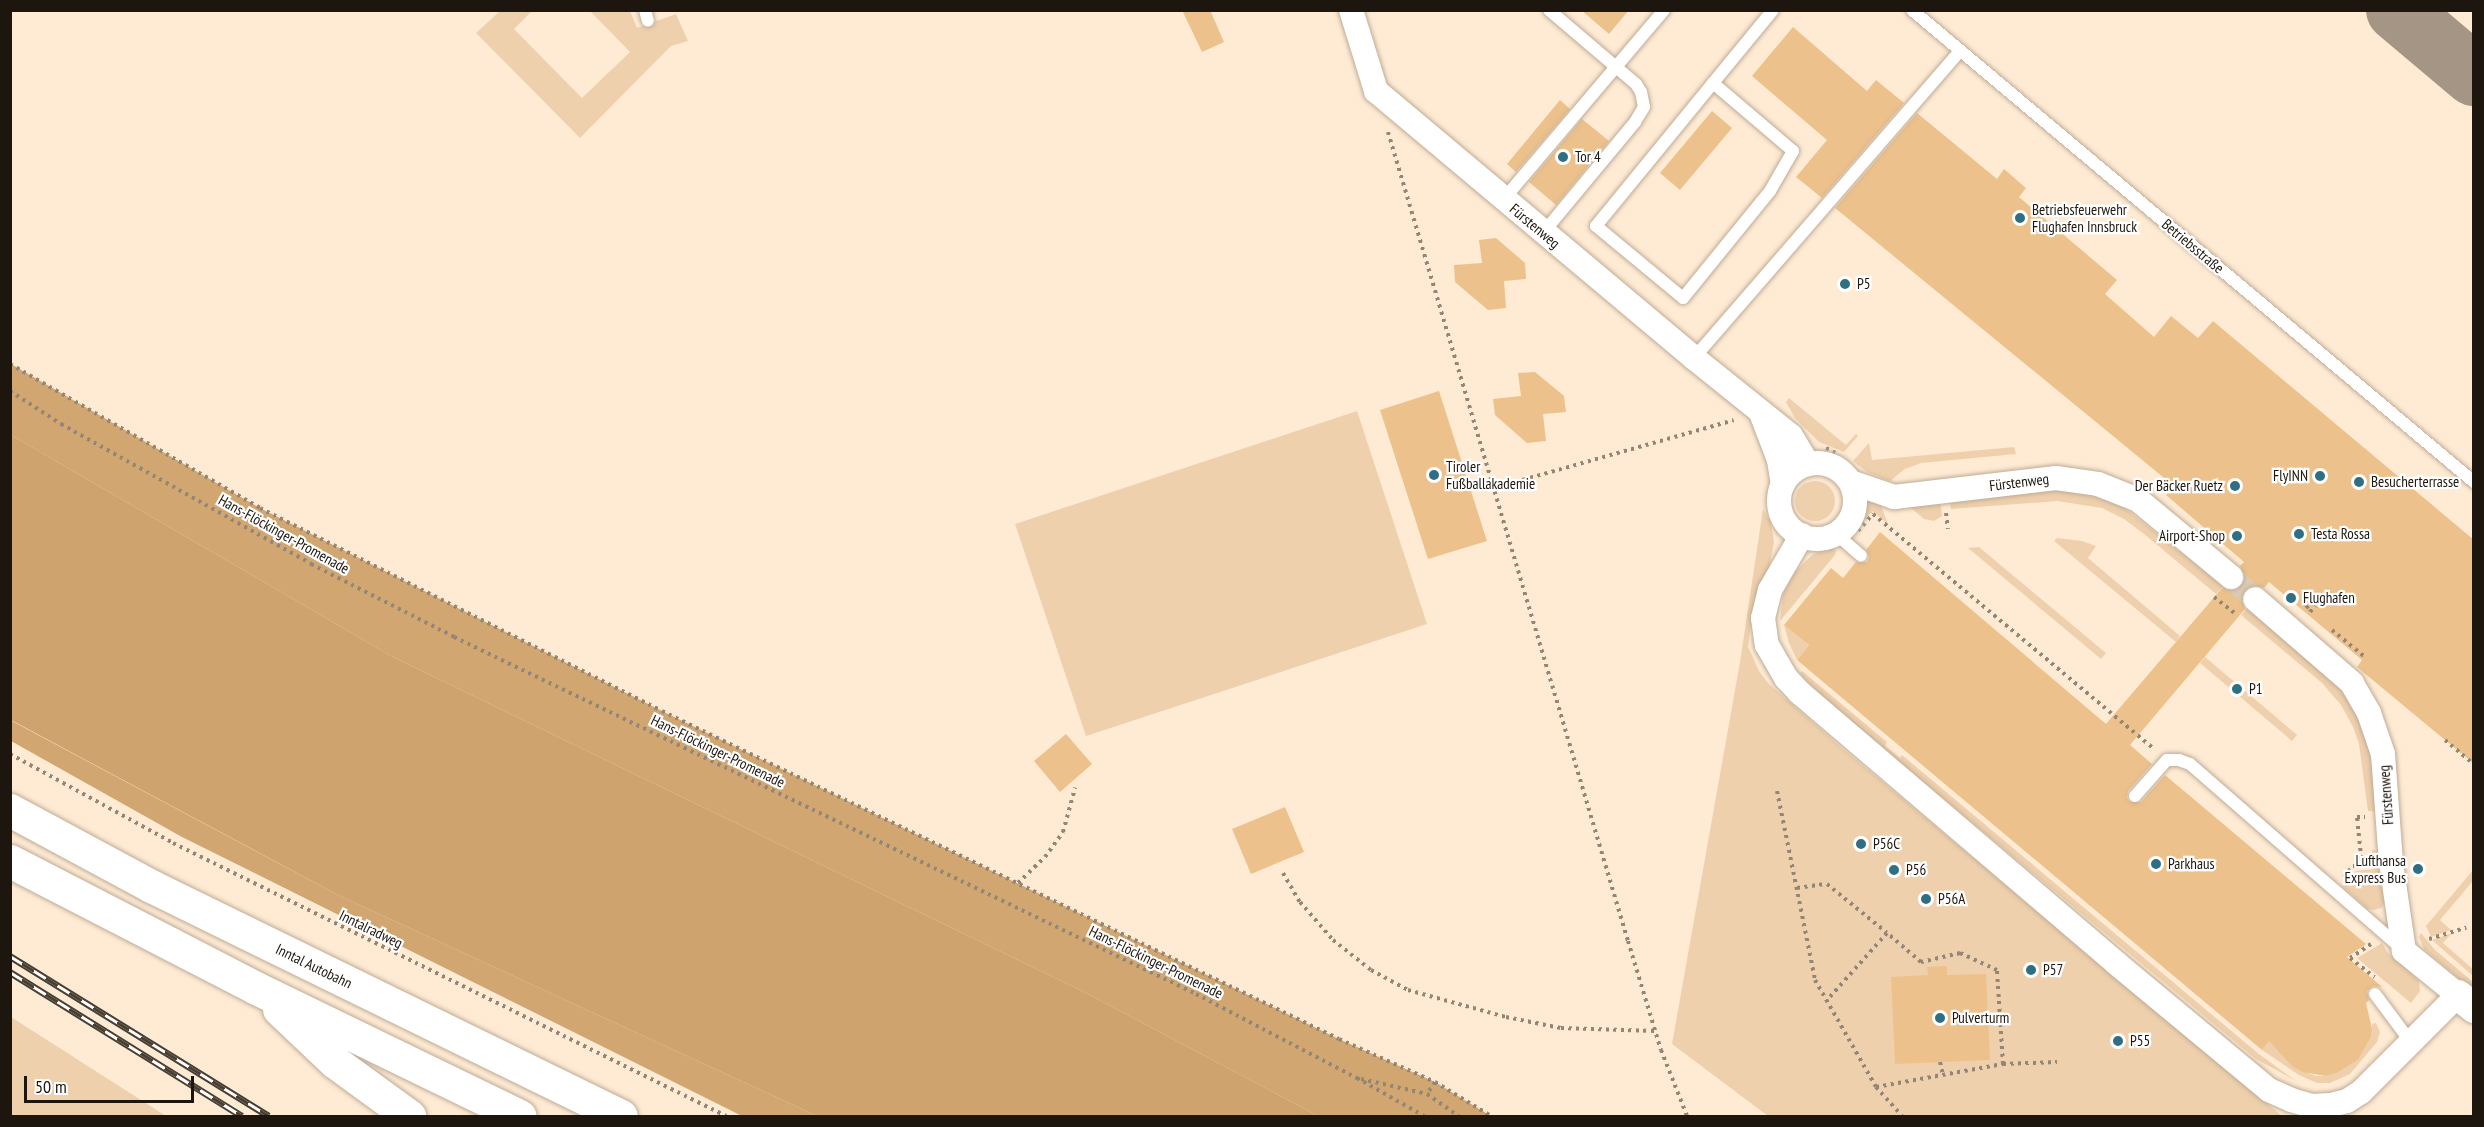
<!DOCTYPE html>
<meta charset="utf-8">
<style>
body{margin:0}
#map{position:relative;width:2484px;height:1127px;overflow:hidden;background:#ffebd4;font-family:"PT Sans Narrow",sans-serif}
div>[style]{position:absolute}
.green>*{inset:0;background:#efd0ac}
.round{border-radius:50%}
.forest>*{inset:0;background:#d1a670}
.water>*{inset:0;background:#cea36d}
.taxiway>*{height:62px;margin:-31px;padding:0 31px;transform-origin:31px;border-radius:31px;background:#a49584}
.building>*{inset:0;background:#edc18b}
.minor-tunnel>*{height:24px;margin-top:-12px;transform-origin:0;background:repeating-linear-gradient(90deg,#ddcbb6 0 24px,transparent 0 36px)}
.path>*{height:4px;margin-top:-2px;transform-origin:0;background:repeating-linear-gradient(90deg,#938676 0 3px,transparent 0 7.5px)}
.roads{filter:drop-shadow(0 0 2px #bfac96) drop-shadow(0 0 2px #bfac96)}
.service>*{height:12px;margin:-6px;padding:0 6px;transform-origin:6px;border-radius:6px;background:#fff}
.minor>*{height:24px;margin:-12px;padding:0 12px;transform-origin:12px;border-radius:12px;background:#fff}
.minor>.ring{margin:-12px;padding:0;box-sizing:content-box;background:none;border:24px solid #fff;border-radius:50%}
.tertiary>*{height:30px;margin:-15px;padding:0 15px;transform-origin:15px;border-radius:15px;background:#fff}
.motorway>*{height:33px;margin:-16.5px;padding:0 16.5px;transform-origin:16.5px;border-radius:16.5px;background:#fff}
.rail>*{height:7px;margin-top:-3.5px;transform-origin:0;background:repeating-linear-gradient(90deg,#fff 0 14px,#483f34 0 28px);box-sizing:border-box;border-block:2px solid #483f34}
.dots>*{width:16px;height:16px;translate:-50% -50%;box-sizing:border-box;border:3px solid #fff;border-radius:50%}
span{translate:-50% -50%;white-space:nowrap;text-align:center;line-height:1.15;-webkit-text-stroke:4.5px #fff;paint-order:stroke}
.poi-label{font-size:15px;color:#1d160e}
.left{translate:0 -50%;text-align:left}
.right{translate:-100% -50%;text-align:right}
.street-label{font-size:15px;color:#1d160e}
.frame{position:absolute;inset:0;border:12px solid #1d160e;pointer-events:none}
.scale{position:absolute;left:24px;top:1076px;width:170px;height:27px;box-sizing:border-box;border:3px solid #1d160e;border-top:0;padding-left:8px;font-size:18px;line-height:21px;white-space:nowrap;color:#1d160e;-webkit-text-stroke:4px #fff;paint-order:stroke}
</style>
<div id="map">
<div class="green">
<i style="clip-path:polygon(500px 11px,532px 11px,514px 29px,582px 98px,630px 52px,590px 11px,630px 11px,637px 28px,676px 14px,688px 41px,671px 46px,580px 138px,476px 33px)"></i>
<i style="clip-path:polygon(1789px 398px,1846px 445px,1856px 434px,1858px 436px,1844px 452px,1819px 442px,1795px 418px,1786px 402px)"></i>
<i style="clip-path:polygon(1357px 411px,1427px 624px,1086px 736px,1015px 524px)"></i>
<i style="clip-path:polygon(1869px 443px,1872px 460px,2014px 447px,2016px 454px,1921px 463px,1905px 469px,1890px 481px,1867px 472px,1853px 461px)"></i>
<i class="round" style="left:1795px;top:481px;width:40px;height:40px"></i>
<i style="clip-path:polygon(2056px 490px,2082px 492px,2122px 506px,2223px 586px,2216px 594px,2144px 534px,2124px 519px,2102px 508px,2057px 501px,1951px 509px,1949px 499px)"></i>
<i style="clip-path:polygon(1940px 497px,1942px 516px,1934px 521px,1924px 519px,1909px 506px)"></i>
<i style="clip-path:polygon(1869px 499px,1880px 503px,1888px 524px,1872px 511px,1854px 533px,1863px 516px,1865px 500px)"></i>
<i style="clip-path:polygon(1763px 509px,1771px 523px,1774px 542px,1768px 574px,1752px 614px,1748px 647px,1759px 671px,1768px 683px,1843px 749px,2282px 1116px,1768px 1116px,1672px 1044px,1740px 662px)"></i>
<i style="clip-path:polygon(2057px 538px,2082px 541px,2096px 546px,2088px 558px,2180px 636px,2176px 642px,2054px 541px)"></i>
<i style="clip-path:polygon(1831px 546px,1836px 551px,1835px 555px,1780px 621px,1783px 594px,1793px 574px,1812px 555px)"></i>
<i style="clip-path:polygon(1979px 547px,2106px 653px,2101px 659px,1968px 548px)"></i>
<i style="clip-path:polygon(2248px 607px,2332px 680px,2347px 698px,2361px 724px,2369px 747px,2377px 811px,2368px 811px,2359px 744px,2353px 727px,2341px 705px,2322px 683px,2241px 615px)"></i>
<i style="clip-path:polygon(1784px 625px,1809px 645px,1797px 660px,1789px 643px)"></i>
<i style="clip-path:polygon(2205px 657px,2297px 735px,2292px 741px,2200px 663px)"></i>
<i style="clip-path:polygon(1802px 671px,1887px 742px,1885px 746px,1900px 758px,1902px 755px,2259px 1054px,2296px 1081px,2256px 1059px,1830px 704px,1804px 678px,1800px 673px)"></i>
<i style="clip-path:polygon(2372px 850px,2378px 851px,2387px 900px,2381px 908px,2374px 910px,2368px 909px,2342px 886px,2356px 871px,2373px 869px)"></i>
<i style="clip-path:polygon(2473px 870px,2473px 881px,2440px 920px,2451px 930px,2431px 937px,2426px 926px)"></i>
<i style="clip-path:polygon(2421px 933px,2435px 950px,2473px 982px,2473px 991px,2424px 949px,2419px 937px)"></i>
<i style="clip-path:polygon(2452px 933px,2443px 943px,2473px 969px,2473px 976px,2432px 940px)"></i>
<i style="clip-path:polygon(2382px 943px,2387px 952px,2419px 981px,2420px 991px,2411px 1003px,2357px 958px)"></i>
<i style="clip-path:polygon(11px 1017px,166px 1116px,11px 1116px)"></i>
<i style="clip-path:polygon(2376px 1023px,2380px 1032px,2377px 1042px,2350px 1074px,2330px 1083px,2317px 1083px,2299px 1075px,2262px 1050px,2271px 1038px,2293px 1066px,2315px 1076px,2326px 1076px,2337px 1073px,2358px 1060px,2371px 1037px,2372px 1024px)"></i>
</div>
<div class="forest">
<i style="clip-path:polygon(11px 364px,260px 508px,662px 711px,1339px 1039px,1435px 1082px,1491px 1116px,1318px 1116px,1086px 993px,391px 656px,11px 435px)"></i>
<i style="clip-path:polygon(10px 720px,338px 895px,817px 1116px,742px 1116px,182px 837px,11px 741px)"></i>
</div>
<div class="water">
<i style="clip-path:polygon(11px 435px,391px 656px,1086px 993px,1318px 1116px,817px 1116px,338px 895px,11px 720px)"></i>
</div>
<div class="taxiway">
<i style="left:2397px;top:10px;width:101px;rotate:40.2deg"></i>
</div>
<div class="building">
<i style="clip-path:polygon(1182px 10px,1210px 10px,1224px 42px,1202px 52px)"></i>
<i style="clip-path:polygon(1581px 10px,1629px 10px,1609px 34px)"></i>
<i style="clip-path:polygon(1793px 27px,1867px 91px,1876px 80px,1904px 103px,1822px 198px,1796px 177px,1827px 140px,1752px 76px)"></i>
<i style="clip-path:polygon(1560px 100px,1570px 109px,1516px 172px,1507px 164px)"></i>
<i style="clip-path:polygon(1712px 111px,1732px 128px,1680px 190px,1660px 173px)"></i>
<i style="clip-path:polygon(1917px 113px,1997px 179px,2004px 169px,2026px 188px,2019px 197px,2117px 280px,2105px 294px,2154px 337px,2171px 316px,2198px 338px,2213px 321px,2474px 540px,2474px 764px,2357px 667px,2362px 660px,2269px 582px,2264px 588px,2251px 585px,2245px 589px,2241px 597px,2245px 609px,2130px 745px,2152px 764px,2128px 791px,2127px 798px,2130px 802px,2141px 802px,2165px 775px,2366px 944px,2347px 957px,2382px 987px,2373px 986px,2367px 991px,2369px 1000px,2366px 1003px,2372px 1029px,2371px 1037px,2358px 1060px,2337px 1073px,2326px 1076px,2303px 1072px,2292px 1066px,2269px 1041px,2262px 1050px,1797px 660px,1809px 645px,1784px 625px,1831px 568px,1843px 578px,1856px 562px,1867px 562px,1869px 557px,1866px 550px,1880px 532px,2106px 724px,2222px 588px,2235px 590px,2245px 580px,2240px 566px,2244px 562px,2166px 495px,2174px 486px,1835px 208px)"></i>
<i style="clip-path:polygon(1582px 119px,1609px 141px,1556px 205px,1529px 182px)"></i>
<i style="clip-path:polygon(1496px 238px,1525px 263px,1526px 279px,1504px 281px,1506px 308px,1488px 310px,1455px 282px,1454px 265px,1482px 263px,1479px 240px)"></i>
<i style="clip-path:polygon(1535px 372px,1564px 396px,1566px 412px,1543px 414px,1546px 441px,1527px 443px,1495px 415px,1493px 399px,1521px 396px,1518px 373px)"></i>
<i style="clip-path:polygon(1439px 391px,1487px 541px,1428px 559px,1380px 410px)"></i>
<i style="clip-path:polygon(1066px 734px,1092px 764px,1060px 792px,1034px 761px)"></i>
<i style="clip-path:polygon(1285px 807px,1304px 852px,1251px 874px,1232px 829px)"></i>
<i style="clip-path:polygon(1947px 966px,1947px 975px,1986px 974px,1990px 1060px,1895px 1064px,1891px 977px,1928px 975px,1927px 967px)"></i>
</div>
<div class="minor-tunnel">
<i style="left:2231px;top:577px;width:33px;rotate:43deg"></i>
</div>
<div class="path">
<i style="left:1388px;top:132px;width:844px;rotate:73.48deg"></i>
<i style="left:1628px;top:941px;width:114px;rotate:73.2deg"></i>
<i style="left:1661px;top:1050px;width:71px;rotate:68.5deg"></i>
<i style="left:10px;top:364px;width:289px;rotate:29.9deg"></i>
<i style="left:260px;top:508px;width:450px;rotate:26.8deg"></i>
<i style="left:662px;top:711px;width:752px;rotate:25.85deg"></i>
<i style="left:1339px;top:1039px;width:105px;rotate:24.1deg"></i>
<i style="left:1435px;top:1082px;width:66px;rotate:31.3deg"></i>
<i style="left:10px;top:391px;width:61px;rotate:32.9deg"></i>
<i style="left:61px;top:424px;width:287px;rotate:29.2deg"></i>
<i style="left:311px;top:564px;width:161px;rotate:27deg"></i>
<i style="left:454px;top:637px;width:823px;rotate:25.69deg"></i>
<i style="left:1196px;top:994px;width:182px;rotate:27.6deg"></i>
<i style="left:1357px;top:1078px;width:77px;rotate:29.6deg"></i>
<i style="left:1826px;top:448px;width:15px;rotate:28deg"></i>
<i style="left:1494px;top:488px;width:249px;rotate:-15.8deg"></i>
<i style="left:1946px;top:513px;width:16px;rotate:83deg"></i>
<i style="left:1858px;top:531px;width:23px;rotate:-49deg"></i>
<i style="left:1873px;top:514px;width:366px;rotate:39.9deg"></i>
<i style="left:2214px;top:597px;width:29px;rotate:38deg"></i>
<i style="left:2306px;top:608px;width:7px;rotate:-45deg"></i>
<i style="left:2310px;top:612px;width:8px;rotate:-50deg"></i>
<i style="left:2332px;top:630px;width:43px;rotate:39.3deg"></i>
<i style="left:2445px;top:740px;width:38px;rotate:40deg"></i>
<i style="left:10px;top:754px;width:186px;rotate:28.6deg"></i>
<i style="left:173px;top:843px;width:617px;rotate:26.27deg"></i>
<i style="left:1777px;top:791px;width:193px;rotate:78.6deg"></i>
<i style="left:1815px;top:980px;width:123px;rotate:60.3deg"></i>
<i style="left:1876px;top:1087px;width:39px;rotate:48deg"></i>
<i style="left:1283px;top:873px;width:34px;rotate:60deg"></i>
<i style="left:1300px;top:902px;width:50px;rotate:49deg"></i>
<i style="left:1333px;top:940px;width:48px;rotate:38.3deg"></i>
<i style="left:1371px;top:970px;width:42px;rotate:28.4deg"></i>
<i style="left:1408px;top:990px;width:102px;rotate:15.4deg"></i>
<i style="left:1506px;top:1017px;width:56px;rotate:11.3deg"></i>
<i style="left:1561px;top:1028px;width:94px;rotate:1.8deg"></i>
<i style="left:2344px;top:877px;width:14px;rotate:-51deg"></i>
<i style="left:2353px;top:866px;width:9px"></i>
<i style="left:2362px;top:866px;width:49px;rotate:-95.8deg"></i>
<i style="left:2357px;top:817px;width:8px"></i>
<i style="left:1018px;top:883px;width:37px;rotate:-44deg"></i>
<i style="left:1045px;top:857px;width:31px;rotate:-54deg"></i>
<i style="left:1063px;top:832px;width:46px;rotate:-74.7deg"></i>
<i style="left:1797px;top:888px;width:30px;rotate:-8deg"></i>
<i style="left:1827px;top:884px;width:77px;rotate:39.2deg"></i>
<i style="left:1887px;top:933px;width:90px;rotate:131.8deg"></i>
<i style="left:2429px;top:939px;width:39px;rotate:-17deg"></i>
<i style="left:2371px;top:944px;width:25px;rotate:146deg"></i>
<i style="left:2350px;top:958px;width:31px;rotate:38deg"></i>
<i style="left:1940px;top:1062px;width:13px;rotate:77deg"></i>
<i style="left:2003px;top:1064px;width:54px;rotate:-2.1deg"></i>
<i style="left:1361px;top:1079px;width:68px;rotate:12.8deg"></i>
<i style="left:1435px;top:1082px;width:14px;rotate:124deg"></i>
<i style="left:1427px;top:1094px;width:39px;rotate:35deg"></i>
<i style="left:1876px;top:1087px;width:129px;rotate:-10.3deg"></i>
<i style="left:2003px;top:1064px;width:94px;rotate:-93.7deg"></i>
<i style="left:1997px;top:970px;width:41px;rotate:-155.3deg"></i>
<i style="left:1960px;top:953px;width:40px;rotate:167deg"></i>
<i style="left:1921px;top:962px;width:45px;rotate:-139.5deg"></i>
</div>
<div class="roads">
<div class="service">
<i style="left:645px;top:10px;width:11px;rotate:75deg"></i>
<i style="left:1912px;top:10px;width:734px;rotate:40.03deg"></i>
<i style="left:1713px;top:83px;width:105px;rotate:40.4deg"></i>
<i style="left:1793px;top:151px;width:46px;rotate:119.9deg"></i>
<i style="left:1770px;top:191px;width:138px;rotate:129.1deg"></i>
<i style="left:1683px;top:298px;width:113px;rotate:-140.4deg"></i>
<i style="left:1596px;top:226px;width:185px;rotate:-50.7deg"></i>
<i style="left:1713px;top:83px;width:94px;rotate:-50.6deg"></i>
<i style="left:1503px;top:200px;width:249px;rotate:-49.7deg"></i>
<i style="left:1543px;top:233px;width:144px;rotate:-50.3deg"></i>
<i style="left:1635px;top:122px;width:17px;rotate:-59deg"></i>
<i style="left:1644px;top:107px;width:15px;rotate:-101deg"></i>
<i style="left:1641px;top:92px;width:9px;rotate:-122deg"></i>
<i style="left:1636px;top:84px;width:114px;rotate:-139.6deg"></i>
<i style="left:1694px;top:358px;width:406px;rotate:-49.1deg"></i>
<i style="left:1836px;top:534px;width:33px;rotate:41deg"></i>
<i style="left:2135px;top:796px;width:48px;rotate:-48.4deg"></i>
<i style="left:2167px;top:760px;width:12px"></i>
<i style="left:2179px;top:760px;width:12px;rotate:20deg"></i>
<i style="left:2190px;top:764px;width:280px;rotate:41.1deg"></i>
<i style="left:2375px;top:994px;width:59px;rotate:53.3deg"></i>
</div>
<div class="minor">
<i style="left:1351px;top:10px;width:85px;rotate:72.8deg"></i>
<i style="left:1376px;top:91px;width:415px;rotate:40deg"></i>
<i style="left:1694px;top:358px;width:124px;rotate:38.8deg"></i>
<i style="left:1791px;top:436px;width:33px;rotate:59deg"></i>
<i style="left:1761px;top:413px;width:50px;rotate:69deg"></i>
<i style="left:1779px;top:460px;width:25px;rotate:81deg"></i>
<i class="ring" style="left:1779px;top:463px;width:52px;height:52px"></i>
<i style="left:1851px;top:482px;width:46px;rotate:19.2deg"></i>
<i style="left:1894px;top:497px;width:163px;rotate:-6.7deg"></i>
<i style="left:2056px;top:478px;width:42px;rotate:8.1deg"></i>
<i style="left:2098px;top:484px;width:43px;rotate:21.8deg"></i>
<i style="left:2138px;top:500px;width:121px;rotate:39.6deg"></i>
<i style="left:1802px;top:535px;width:64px;rotate:120.2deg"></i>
<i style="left:1770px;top:590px;width:29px;rotate:104deg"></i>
<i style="left:1763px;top:618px;width:27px;rotate:82deg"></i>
<i style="left:1767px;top:645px;width:38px;rotate:60deg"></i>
<i style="left:1786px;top:678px;width:21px;rotate:47deg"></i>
<i style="left:1800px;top:693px;width:416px;rotate:40.5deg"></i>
<i style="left:2116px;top:963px;width:199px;rotate:39.7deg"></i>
<i style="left:2269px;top:1090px;width:24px;rotate:24deg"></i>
<i style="left:2291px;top:1100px;width:22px;rotate:16deg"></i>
<i style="left:2312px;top:1106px;width:19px;rotate:-3deg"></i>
<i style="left:2331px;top:1105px;width:16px;rotate:-14deg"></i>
<i style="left:2347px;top:1101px;width:17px;rotate:-33deg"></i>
<i style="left:2361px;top:1092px;width:137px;rotate:-45deg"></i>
<i style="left:2458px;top:995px;width:70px;rotate:-140.8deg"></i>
<i style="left:2404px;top:951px;width:89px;rotate:-98.4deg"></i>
<i style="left:2391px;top:863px;width:109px;rotate:-94.2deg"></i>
<i style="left:2383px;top:754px;width:43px;rotate:-108.9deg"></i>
<i style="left:2369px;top:713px;width:34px;rotate:-120deg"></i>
<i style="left:2352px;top:683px;width:128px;rotate:-139.1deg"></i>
</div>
<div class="tertiary">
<i style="left:2458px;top:995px;width:21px;rotate:39deg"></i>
</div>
<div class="motorway">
<i style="left:10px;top:810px;width:160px;rotate:28.3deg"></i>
<i style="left:151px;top:886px;width:523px;rotate:26.08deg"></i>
<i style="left:10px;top:861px;width:277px;rotate:27.3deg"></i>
<i style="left:256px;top:988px;width:293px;rotate:25.9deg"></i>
<i style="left:279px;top:1009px;width:77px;rotate:43.4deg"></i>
<i style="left:335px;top:1062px;width:92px;rotate:36.1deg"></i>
</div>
</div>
<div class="rail">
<i style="left:10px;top:956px;width:304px;rotate:31.7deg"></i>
<i style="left:10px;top:972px;width:273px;rotate:31.8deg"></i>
</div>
<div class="dots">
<i style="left:1563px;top:157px;background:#2f6f83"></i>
<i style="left:2020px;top:218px;background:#2f6f83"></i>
<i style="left:1845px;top:284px;background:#2f6f83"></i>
<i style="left:1434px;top:475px;background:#2f6f83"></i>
<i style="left:2320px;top:476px;background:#2f6f83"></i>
<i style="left:2359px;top:482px;background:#2f6f83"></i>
<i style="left:2235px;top:486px;background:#2f6f83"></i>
<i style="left:2299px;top:534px;background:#2f6f83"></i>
<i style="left:2237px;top:536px;background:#2f6f83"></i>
<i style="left:2291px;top:598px;background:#2f6f83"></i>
<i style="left:2237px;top:689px;background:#2f6f83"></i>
<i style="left:1861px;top:844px;background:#2f6f83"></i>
<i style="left:2156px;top:864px;background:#2f6f83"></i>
<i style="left:2418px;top:869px;background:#2f6f83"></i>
<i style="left:1894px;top:870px;background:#2f6f83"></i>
<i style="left:1926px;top:899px;background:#2f6f83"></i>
<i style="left:2031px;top:970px;background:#2f6f83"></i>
<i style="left:1940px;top:1018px;background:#2f6f83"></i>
<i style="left:2118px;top:1041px;background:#2f6f83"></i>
</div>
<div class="poi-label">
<span class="left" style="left:1575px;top:157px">Tor 4</span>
<span class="left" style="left:2032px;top:218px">Betriebsfeuerwehr<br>Flughafen Innsbruck</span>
<span class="left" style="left:1857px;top:284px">P5</span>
<span class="left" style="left:1446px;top:475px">Tiroler<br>Fußballakademie</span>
<span class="right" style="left:2308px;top:476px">FlyINN</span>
<span class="left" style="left:2371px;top:482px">Besucherterrasse</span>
<span class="right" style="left:2223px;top:486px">Der Bäcker Ruetz</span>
<span class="left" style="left:2311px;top:534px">Testa Rossa</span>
<span class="right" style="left:2225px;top:536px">Airport-Shop</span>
<span class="left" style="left:2303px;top:598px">Flughafen</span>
<span class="left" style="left:2249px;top:689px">P1</span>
<span class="left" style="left:1873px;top:844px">P56C</span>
<span class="right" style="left:2406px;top:869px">Lufthansa<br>Express Bus</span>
<span class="left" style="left:2168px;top:864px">Parkhaus</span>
<span class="left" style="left:1906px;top:870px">P56</span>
<span class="left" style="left:1938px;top:899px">P56A</span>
<span class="left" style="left:2043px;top:970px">P57</span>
<span class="left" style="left:1952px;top:1018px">Pulverturm</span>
<span class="left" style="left:2130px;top:1041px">P55</span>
</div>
<div class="street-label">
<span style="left:1535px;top:226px;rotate:40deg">Fürstenweg</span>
<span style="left:2193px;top:246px;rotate:40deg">Betriebsstraße</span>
<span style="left:2019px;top:482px;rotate:-7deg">Fürstenweg</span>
<span style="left:284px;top:534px;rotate:29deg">Hans-Flöckinger-Promenade</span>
<span style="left:718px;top:751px;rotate:26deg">Hans-Flöckinger-Promenade</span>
<span style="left:2386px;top:795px;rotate:-94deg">Fürstenweg</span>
<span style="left:371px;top:929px;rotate:26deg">Inntalradweg</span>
<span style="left:1156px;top:962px;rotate:26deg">Hans-Flöckinger-Promenade</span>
<span style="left:314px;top:966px;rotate:26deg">Inntal Autobahn</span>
</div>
<div class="frame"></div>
<div class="scale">50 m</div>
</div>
